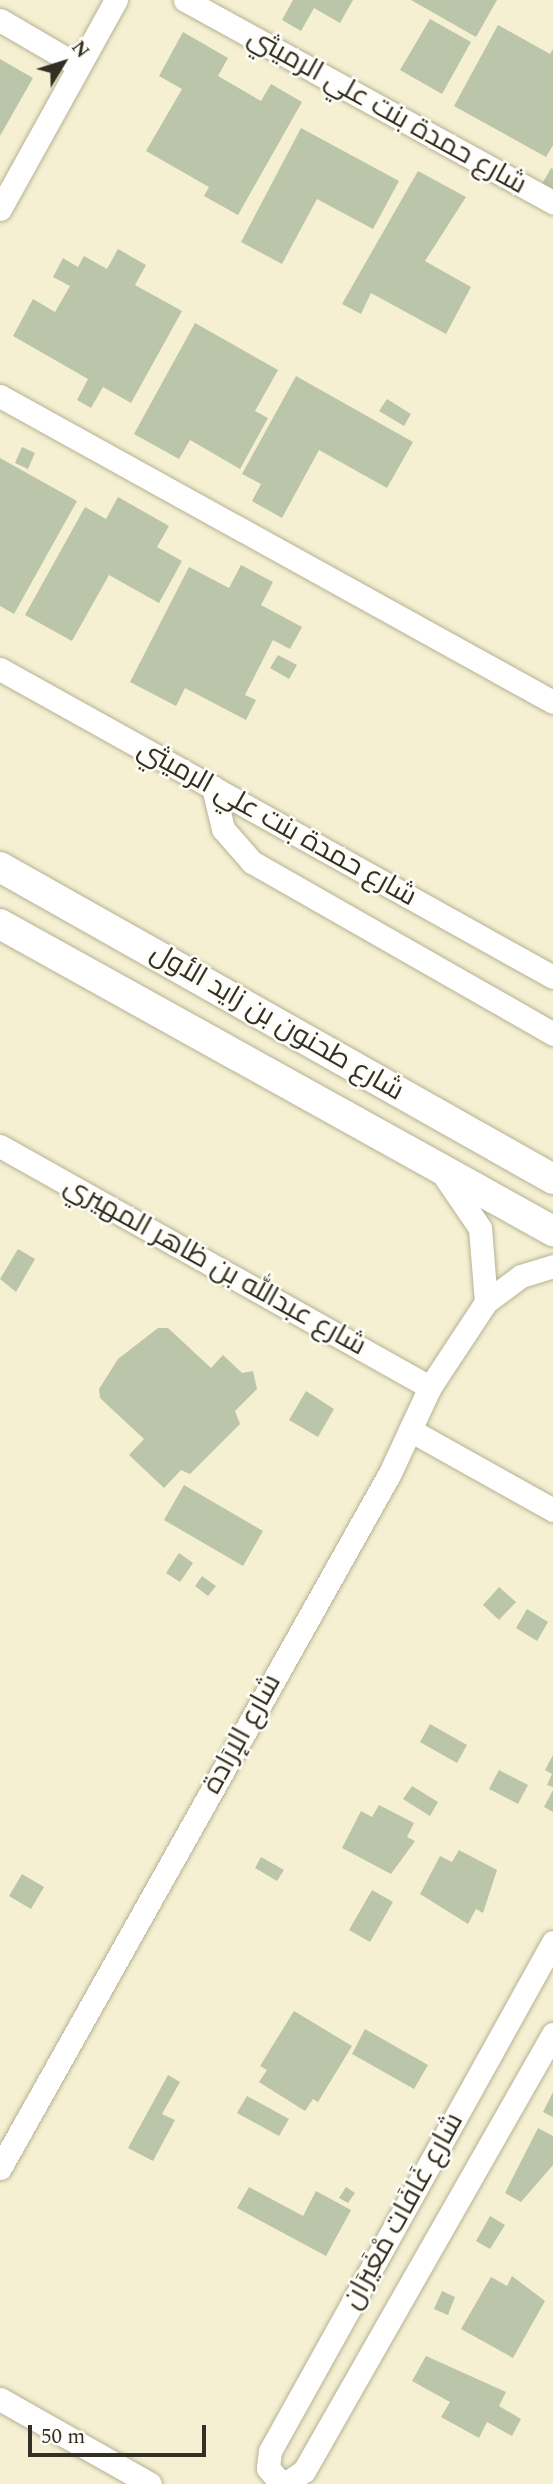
<!DOCTYPE html>
<meta charset="utf-8">
<style>
body{margin:0}
#map{position:relative;width:553px;height:2484px;overflow:hidden;background:#f6f0d2;font-family:Spectral,Cairo,serif}
div>[style]{position:absolute}
.building>*{inset:0;background:#bac5a9}
.roads{filter:drop-shadow(0 0 2px #b6b194) drop-shadow(0 0 2px #b6b194)}
.minor>*{height:23px;margin:-11.5px;padding:0 11.5px;transform-origin:11.5px;border-radius:11.5px;background:#fff}
.tertiary>*{height:30px;margin:-15px;padding:0 15px;transform-origin:15px;border-radius:15px;background:#fff}
span{translate:-50% -50%;white-space:nowrap;text-align:center;line-height:1.15;-webkit-text-stroke:5px #fefdf6;paint-order:stroke}
.street-label{font-size:28px;color:#322f24}
.north{position:absolute;left:28px;top:28px;width:70px;height:70px;-webkit-text-stroke:5px #fefdf6;paint-order:stroke;rotate:52deg;font-size:19px;font-weight:700;line-height:28px;text-align:center;color:#322f24}
.north::after{content:'';display:block;margin:auto;width:24px;height:32px;background:#322f24;clip-path:polygon(50% 0,100% 100%,50% 72%,0 100%)}
.scale{position:absolute;left:28px;top:2425px;width:178px;height:32px;box-sizing:border-box;border:4px solid #322f24;border-top:0;padding-left:9px;font-size:21px;line-height:24px;white-space:nowrap;color:#322f24;-webkit-text-stroke:5px #fefdf6;paint-order:stroke}
</style>
<div id="map">
<div class="building">
<i style="clip-path:polygon(293px 0,353px 0,340px 23px,314px 8px,301px 31px,282px 20px)"></i>
<i style="clip-path:polygon(411px 0,497px 0,476px 37px)"></i>
<i style="clip-path:polygon(430px 19px,471px 42px,442px 94px,400px 70px)"></i>
<i style="clip-path:polygon(498px 25px,550px 54px,553px 49px,553px 145px,546px 157px,454px 106px)"></i>
<i style="clip-path:polygon(183px 32px,228px 58px,218px 76px,261px 101px,271px 84px,302px 102px,238px 215px,204px 196px,209px 187px,146px 151px,182px 89px,159px 76px)"></i>
<i style="clip-path:polygon(0 59px,33px 78px,0 136px)"></i>
<i style="clip-path:polygon(301px 128px,399px 181px,373px 229px,317px 199px,282px 264px,241px 242px)"></i>
<i style="clip-path:polygon(551px 168px,553px 169px,553px 192px,541px 186px)"></i>
<i style="clip-path:polygon(418px 171px,466px 197px,425px 261px,471px 287px,446px 334px,371px 293px,361px 314px,342px 304px)"></i>
<i style="clip-path:polygon(118px 249px,146px 265px,135px 285px,182px 311px,131px 403px,103px 387px,91px 408px,77px 400px,88px 379px,13px 336px,33px 299px,55px 312px,70px 286px,53px 277px,63px 258px,78px 267px,84px 256px,107px 269px)"></i>
<i style="clip-path:polygon(195px 323px,278px 370px,255px 411px,268px 418px,240px 469px,190px 440px,179px 459px,134px 434px)"></i>
<i style="clip-path:polygon(296px 376px,413px 442px,387px 488px,319px 450px,282px 518px,252px 501px,261px 484px,242px 474px)"></i>
<i style="clip-path:polygon(387px 399px,411px 414px,404px 426px,379px 411px)"></i>
<i style="clip-path:polygon(22px 447px,35px 453px,28px 469px,15px 463px)"></i>
<i style="clip-path:polygon(0 458px,77px 501px,14px 614px,0 606px)"></i>
<i style="clip-path:polygon(118px 497px,169px 526px,157px 547px,182px 561px,159px 603px,109px 575px,72px 641px,25px 615px,85px 507px,106px 519px)"></i>
<i style="clip-path:polygon(241px 565px,273px 582px,261px 605px,302px 627px,290px 649px,273px 640px,245px 695px,256px 700px,246px 720px,185px 688px,176px 706px,130px 682px,189px 567px,229px 588px)"></i>
<i style="clip-path:polygon(278px 655px,297px 665px,289px 679px,270px 668px)"></i>
<i style="clip-path:polygon(18px 1249px,35px 1259px,16px 1292px,0 1279px)"></i>
<i style="clip-path:polygon(158px 1328px,168px 1328px,211px 1368px,223px 1355px,242px 1373px,253px 1371px,257px 1389px,235px 1411px,240px 1424px,190px 1474px,181px 1470px,164px 1488px,129px 1455px,144px 1439px,100px 1398px,99px 1389px,118px 1359px)"></i>
<i style="clip-path:polygon(306px 1391px,334px 1409px,318px 1437px,289px 1420px)"></i>
<i style="clip-path:polygon(184px 1485px,263px 1531px,243px 1566px,164px 1520px)"></i>
<i style="clip-path:polygon(179px 1553px,193px 1563px,180px 1582px,166px 1573px)"></i>
<i style="clip-path:polygon(202px 1576px,216px 1586px,208px 1596px,195px 1586px)"></i>
<i style="clip-path:polygon(499px 1587px,516px 1602px,499px 1620px,483px 1605px)"></i>
<i style="clip-path:polygon(527px 1609px,548px 1622px,537px 1641px,516px 1628px)"></i>
<i style="clip-path:polygon(430px 1724px,467px 1745px,457px 1763px,420px 1742px)"></i>
<i style="clip-path:polygon(553px 1755px,553px 1787px,547px 1785px,552px 1774px,545px 1770px)"></i>
<i style="clip-path:polygon(499px 1770px,528px 1785px,518px 1804px,489px 1789px)"></i>
<i style="clip-path:polygon(412px 1786px,438px 1802px,430px 1816px,403px 1799px)"></i>
<i style="clip-path:polygon(553px 1790px,553px 1812px,544px 1807px)"></i>
<i style="clip-path:polygon(379px 1805px,414px 1823px,407px 1837px,415px 1841px,391px 1874px,342px 1848px,361px 1811px,372px 1817px)"></i>
<i style="clip-path:polygon(459px 1850px,497px 1870px,483px 1913px,476px 1909px,468px 1924px,420px 1894px,440px 1856px,452px 1862px)"></i>
<i style="clip-path:polygon(261px 1857px,284px 1870px,277px 1881px,255px 1868px)"></i>
<i style="clip-path:polygon(22px 1874px,44px 1887px,31px 1909px,9px 1896px)"></i>
<i style="clip-path:polygon(372px 1890px,393px 1902px,370px 1942px,349px 1930px)"></i>
<i style="clip-path:polygon(294px 2011px,352px 2046px,318px 2102px,313px 2099px,305px 2111px,259px 2082px,267px 2070px,260px 2066px)"></i>
<i style="clip-path:polygon(365px 2029px,428px 2065px,414px 2089px,352px 2054px)"></i>
<i style="clip-path:polygon(168px 2075px,180px 2082px,162px 2114px,175px 2120px,153px 2161px,128px 2148px)"></i>
<i style="clip-path:polygon(553px 2092px,553px 2117px,543px 2112px)"></i>
<i style="clip-path:polygon(247px 2096px,289px 2119px,279px 2136px,237px 2113px)"></i>
<i style="clip-path:polygon(538px 2128px,553px 2136px,553px 2165px,521px 2202px,505px 2193px)"></i>
<i style="clip-path:polygon(249px 2187px,303px 2216px,316px 2191px,351px 2210px,326px 2256px,237px 2208px)"></i>
<i style="clip-path:polygon(346px 2187px,355px 2193px,348px 2203px,339px 2198px)"></i>
<i style="clip-path:polygon(490px 2216px,505px 2225px,490px 2249px,476px 2241px)"></i>
<i style="clip-path:polygon(512px 2276px,545px 2301px,513px 2358px,461px 2329px,491px 2277px,507px 2286px)"></i>
<i style="clip-path:polygon(442px 2291px,455px 2297px,448px 2315px,434px 2309px)"></i>
<i style="clip-path:polygon(426px 2356px,506px 2392px,499px 2406px,521px 2419px,512px 2436px,487px 2422px,479px 2438px,441px 2417px,450px 2402px,412px 2381px)"></i>
</div>
<div class="roads">
<div class="minor">
<i style="left:185px;top:0;width:420px;rotate:28.8deg"></i>
<i style="left:0;top:20px;width:89px;rotate:30.3deg"></i>
<i style="left:0;top:209px;width:239px;rotate:-61deg"></i>
<i style="left:0;top:396px;width:632px;rotate:28.96deg"></i>
<i style="left:0;top:669px;width:633px;rotate:29.12deg"></i>
<i style="left:213px;top:787px;width:43px;rotate:76.6deg"></i>
<i style="left:223px;top:829px;width:44px;rotate:48.7deg"></i>
<i style="left:252px;top:862px;width:347px;rotate:29.7deg"></i>
<i style="left:0;top:1146px;width:493px;rotate:29.3deg"></i>
<i style="left:443px;top:1174px;width:65px;rotate:55.6deg"></i>
<i style="left:480px;top:1228px;width:74px;rotate:85.4deg"></i>
<i style="left:410px;top:1430px;width:164px;rotate:29.2deg"></i>
<i style="left:553px;top:1942px;width:582px;rotate:119.07deg"></i>
<i style="left:270px;top:2451px;width:17px;rotate:97deg"></i>
<i style="left:268px;top:2468px;width:16px;rotate:50deg"></i>
<i style="left:278px;top:2480px;width:10px;rotate:11deg"></i>
<i style="left:288px;top:2482px;width:19px;rotate:-35deg"></i>
<i style="left:304px;top:2471px;width:503px;rotate:-60.33deg"></i>
<i style="left:0;top:2168px;width:797px;rotate:-60.7deg"></i>
<i style="left:390px;top:1473px;width:95px;rotate:-65.1deg"></i>
<i style="left:430px;top:1387px;width:102px;rotate:-56.6deg"></i>
<i style="left:486px;top:1302px;width:44px;rotate:-36.6deg"></i>
<i style="left:521px;top:1276px;width:34px;rotate:-17deg"></i>
<i style="left:0;top:2399px;width:172px;rotate:29.5deg"></i>
</div>
<div class="tertiary">
<i style="left:0;top:867px;width:635px;rotate:29.43deg"></i>
<i style="left:0;top:924px;width:633px;rotate:29.04deg"></i>
</div>
</div>
<div class="street-label">
<span style="left:387px;top:111px;rotate:29deg">شارع حمدة بنت علي الرميثي</span>
<span style="left:277px;top:823px;rotate:29deg">شارع حمدة بنت علي الرميثي</span>
<span style="left:277px;top:1022px;rotate:30deg">شارع طحنون بن زايد الأول</span>
<span style="left:215px;top:1266px;rotate:29deg">شارع عبدالله بن ظاهر المهيري</span>
<span style="left:242px;top:1734px;rotate:-61deg">شارع الإرَادة</span>
<span style="left:403px;top:2211px;rotate:-61deg">شارع غَافَات مْغَيرَان</span>
</div>
<div class="north">N</div>
<div class="scale">50 m</div>
</div>
